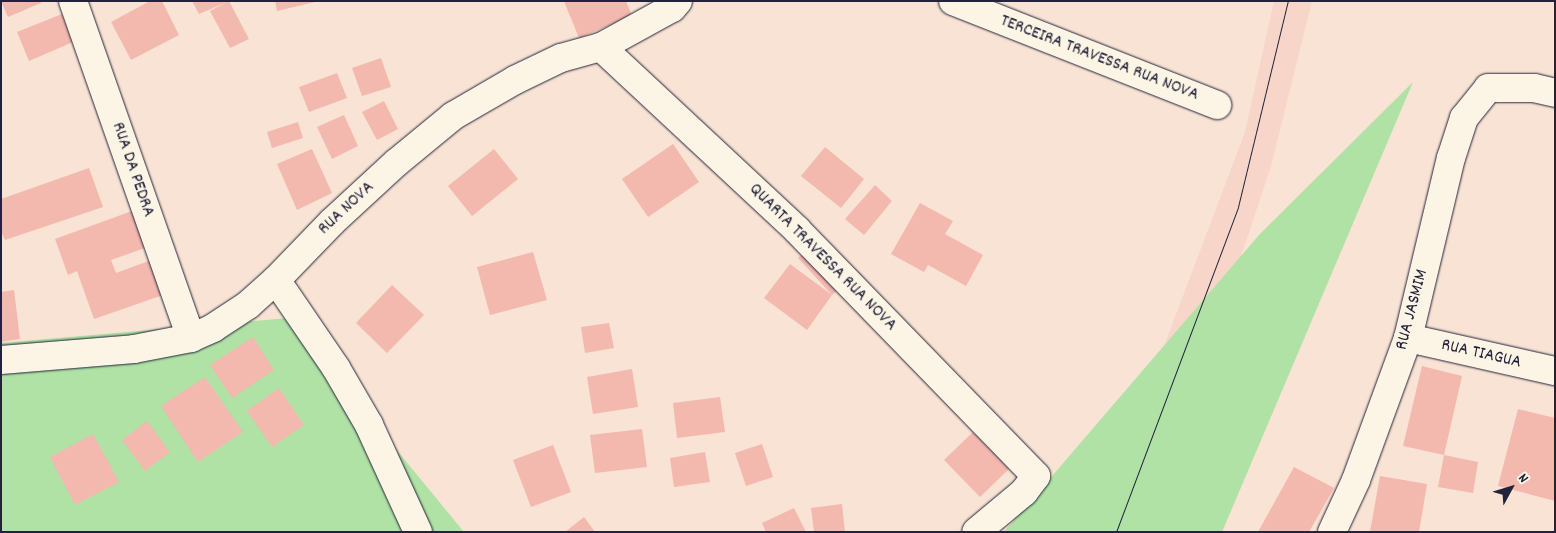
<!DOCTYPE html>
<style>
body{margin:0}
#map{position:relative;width:1556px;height:533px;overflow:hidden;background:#f9e3d4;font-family:Dekko,sans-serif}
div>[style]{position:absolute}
.built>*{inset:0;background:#f7d6c9}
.green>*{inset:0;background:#afe2a4}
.building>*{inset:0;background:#f3b8ae}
.roads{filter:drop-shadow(0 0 1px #22223b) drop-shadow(0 0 1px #22223b)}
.street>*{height:28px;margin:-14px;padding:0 14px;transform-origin:14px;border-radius:14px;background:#fcf5e5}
.tram>*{height:1px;margin:-0.5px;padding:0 0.5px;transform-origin:0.5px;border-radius:0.5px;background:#22223b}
span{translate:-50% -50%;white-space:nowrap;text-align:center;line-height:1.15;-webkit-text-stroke:5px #fcf5e5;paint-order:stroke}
.street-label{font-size:18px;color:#22223b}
.frame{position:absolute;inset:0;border:2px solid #22223b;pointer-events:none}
.north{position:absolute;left:1486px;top:463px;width:50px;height:50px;-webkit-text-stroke:4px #fcf5e5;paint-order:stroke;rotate:51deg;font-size:14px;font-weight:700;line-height:20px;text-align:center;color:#22223b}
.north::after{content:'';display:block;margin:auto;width:18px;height:22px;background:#22223b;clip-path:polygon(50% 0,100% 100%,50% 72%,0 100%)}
</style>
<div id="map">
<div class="built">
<i style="clip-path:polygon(1274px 1px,1312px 1px,1271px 166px,1203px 371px,1087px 532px,1144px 399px,1245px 132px)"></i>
</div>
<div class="green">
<i style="clip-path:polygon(1413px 82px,1222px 532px,1004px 532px,1259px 235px)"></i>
<i style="clip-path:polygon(288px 318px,464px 532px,1px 532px,1px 343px)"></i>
</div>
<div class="building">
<i style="clip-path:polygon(1px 1px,40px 1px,41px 3px,8px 17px)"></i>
<i style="clip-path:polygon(150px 1px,162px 1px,179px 35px,131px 60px,111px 22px)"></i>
<i style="clip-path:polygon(192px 1px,229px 1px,249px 39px,230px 48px,210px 11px,227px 2px,199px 14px)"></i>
<i style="clip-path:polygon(275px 1px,315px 1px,315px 2px,277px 11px)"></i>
<i style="clip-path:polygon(564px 1px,626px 1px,632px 16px,579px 38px)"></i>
<i style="clip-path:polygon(62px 14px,73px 42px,29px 61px,17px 32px)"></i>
<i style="clip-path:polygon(381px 58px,391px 87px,362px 96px,352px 68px)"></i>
<i style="clip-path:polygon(337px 73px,347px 98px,309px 112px,299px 87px)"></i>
<i style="clip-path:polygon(384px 101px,398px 129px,377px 140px,362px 112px)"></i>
<i style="clip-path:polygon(344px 115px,358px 146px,332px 159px,317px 127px)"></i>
<i style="clip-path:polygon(298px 122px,303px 138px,272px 148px,267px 132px)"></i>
<i style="clip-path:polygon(673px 144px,699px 182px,648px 217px,622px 179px)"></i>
<i style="clip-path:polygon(825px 147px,864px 179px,841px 208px,801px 176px)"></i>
<i style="clip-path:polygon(312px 149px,332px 193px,297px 210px,277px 164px)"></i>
<i style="clip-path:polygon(494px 149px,518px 179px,472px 216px,448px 186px)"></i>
<i style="clip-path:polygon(89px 168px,103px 207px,5px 240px,1px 231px,1px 199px)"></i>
<i style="clip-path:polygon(875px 185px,892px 201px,864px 235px,845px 219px)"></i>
<i style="clip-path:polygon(920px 203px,953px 221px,945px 234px,983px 255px,966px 286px,928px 265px,924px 272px,891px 254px)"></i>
<i style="clip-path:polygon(132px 211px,145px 248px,111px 260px,116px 273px,154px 259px,166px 294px,94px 319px,77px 271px,68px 275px,55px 239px)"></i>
<i style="clip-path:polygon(811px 247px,845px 284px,832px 295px,807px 330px,764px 298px,790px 264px,832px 295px,798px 258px)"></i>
<i style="clip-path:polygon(533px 252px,547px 300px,490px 315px,477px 267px)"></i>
<i style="clip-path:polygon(392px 285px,424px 315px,387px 353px,356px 323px)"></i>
<i style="clip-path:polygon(14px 290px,20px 339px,1px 342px,1px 292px)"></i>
<i style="clip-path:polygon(609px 323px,614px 348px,585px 353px,581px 327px)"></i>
<i style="clip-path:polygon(253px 337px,274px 370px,232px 398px,210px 365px)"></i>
<i style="clip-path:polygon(1422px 366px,1462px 376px,1444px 455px,1403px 446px)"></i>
<i style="clip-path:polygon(632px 369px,638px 407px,593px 414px,587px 377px)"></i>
<i style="clip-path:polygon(205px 377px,243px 432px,198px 462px,161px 406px)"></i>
<i style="clip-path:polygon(279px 388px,304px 425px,272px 447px,247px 411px)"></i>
<i style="clip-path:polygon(720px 397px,725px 432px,677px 438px,673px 403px)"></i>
<i style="clip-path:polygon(1518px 409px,1555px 418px,1555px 501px,1498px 486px)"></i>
<i style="clip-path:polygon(147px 421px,170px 452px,145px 471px,122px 440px)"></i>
<i style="clip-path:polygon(642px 429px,647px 467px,595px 473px,590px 435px)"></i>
<i style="clip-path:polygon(973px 432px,1009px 469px,980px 497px,944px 460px)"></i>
<i style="clip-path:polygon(93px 434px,119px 482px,75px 505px,50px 457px)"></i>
<i style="clip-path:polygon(762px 444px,773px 477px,746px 486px,735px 453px)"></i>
<i style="clip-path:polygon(553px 445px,571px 492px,531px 507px,513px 460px)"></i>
<i style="clip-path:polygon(705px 452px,710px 482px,674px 487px,670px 458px)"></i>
<i style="clip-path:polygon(1444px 455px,1478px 462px,1473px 493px,1438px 487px)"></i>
<i style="clip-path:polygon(1294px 467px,1334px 488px,1309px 532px,1258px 532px)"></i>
<i style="clip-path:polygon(1380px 476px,1427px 484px,1419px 532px,1370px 532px)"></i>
<i style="clip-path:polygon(842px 504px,845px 532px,814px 532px,811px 508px)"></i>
<i style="clip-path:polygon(794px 508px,806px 532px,766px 532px,762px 523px)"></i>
<i style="clip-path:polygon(584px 517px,595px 532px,565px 532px)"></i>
</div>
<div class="roads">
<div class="street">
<i style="left:73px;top:1px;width:357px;rotate:70.7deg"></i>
<i style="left:953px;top:1px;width:284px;rotate:21.5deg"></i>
<i style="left:601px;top:47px;width:268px;rotate:43deg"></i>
<i style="left:797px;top:230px;width:343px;rotate:45.8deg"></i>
<i style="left:1036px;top:476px;width:20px;rotate:127deg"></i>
<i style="left:1024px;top:492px;width:62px;rotate:140.2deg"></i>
<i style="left:276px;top:280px;width:107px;rotate:55.7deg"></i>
<i style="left:336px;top:368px;width:66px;rotate:59.9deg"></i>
<i style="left:369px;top:425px;width:118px;rotate:65.4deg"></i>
<i style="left:1408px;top:338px;width:151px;rotate:12.7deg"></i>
<i style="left:1px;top:360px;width:133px;rotate:-4.7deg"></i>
<i style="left:134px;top:349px;width:58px;rotate:-10.9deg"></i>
<i style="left:191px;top:338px;width:24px;rotate:-24deg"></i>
<i style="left:213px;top:328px;width:42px;rotate:-33.3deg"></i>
<i style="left:248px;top:305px;width:38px;rotate:-42deg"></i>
<i style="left:276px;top:280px;width:81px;rotate:-46deg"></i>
<i style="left:332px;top:222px;width:87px;rotate:-42.7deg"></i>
<i style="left:396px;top:163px;width:74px;rotate:-39.5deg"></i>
<i style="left:453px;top:116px;width:72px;rotate:-30.1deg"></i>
<i style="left:515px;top:80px;width:51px;rotate:-25.6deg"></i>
<i style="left:561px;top:58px;width:41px;rotate:-15.4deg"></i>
<i style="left:601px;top:47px;width:81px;rotate:-28.8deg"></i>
<i style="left:672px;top:8px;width:9px;rotate:-49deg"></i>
<i style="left:1332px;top:532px;width:57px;rotate:-65.2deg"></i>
<i style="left:1356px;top:480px;width:151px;rotate:-69.9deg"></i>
<i style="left:1408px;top:338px;width:185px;rotate:-76.6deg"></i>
<i style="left:1451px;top:158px;width:42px;rotate:-72deg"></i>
<i style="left:1464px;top:118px;width:38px;rotate:-51deg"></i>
<i style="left:1488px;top:88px;width:46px"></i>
<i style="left:1534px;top:88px;width:22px;rotate:13deg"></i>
</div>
</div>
<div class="tram">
<i style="left:1116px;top:532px;width:347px;rotate:-69.4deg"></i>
<i style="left:1238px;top:207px;width:212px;rotate:-76.4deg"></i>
</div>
<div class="street-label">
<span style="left:1099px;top:59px;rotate:21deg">TERCEIRA TRAVESSA RUA NOVA</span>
<span style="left:132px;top:170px;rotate:71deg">RUA DA PEDRA</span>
<span style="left:347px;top:209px;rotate:-43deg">RUA NOVA</span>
<span style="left:822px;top:258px;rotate:45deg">QUARTA TRAVESSA RUA NOVA</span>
<span style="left:1413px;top:310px;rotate:-75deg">RUA JASMIM</span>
<span style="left:1481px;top:355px;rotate:13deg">RUA TIAGUA</span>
</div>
<div class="frame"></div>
<div class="north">N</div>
</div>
